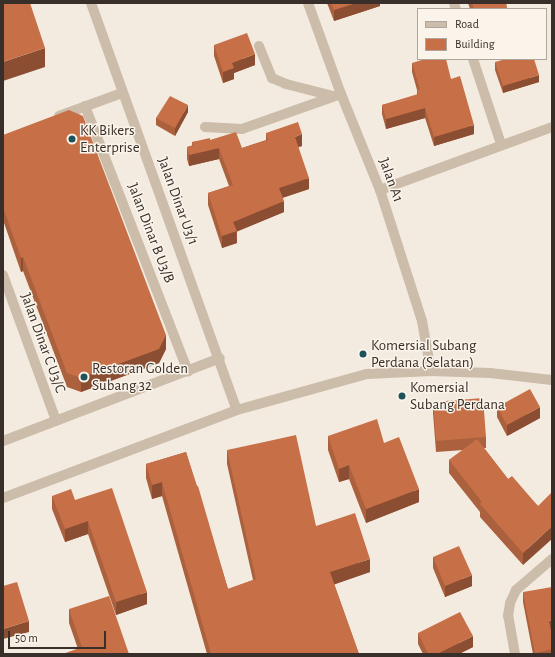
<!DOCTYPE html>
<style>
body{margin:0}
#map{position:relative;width:555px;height:657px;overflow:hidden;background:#f3ebdf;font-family:"Alegreya Sans",sans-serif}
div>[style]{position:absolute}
.minor>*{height:10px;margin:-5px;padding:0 5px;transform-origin:5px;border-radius:5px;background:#ccbcaa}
.wall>*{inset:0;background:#ab603e}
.shaded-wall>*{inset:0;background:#8b4e32}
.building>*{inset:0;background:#c77048}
.dots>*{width:11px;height:11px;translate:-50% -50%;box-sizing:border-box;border:2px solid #faf4eb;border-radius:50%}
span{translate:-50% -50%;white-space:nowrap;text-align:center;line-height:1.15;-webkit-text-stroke:3px #faf4eb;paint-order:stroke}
.poi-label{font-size:15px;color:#392f2a}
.left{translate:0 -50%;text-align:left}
.street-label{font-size:15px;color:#392f2a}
.frame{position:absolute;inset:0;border:4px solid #392f2a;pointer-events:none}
.legend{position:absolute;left:417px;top:8px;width:130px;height:52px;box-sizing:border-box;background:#faf4eb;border:1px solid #ada59e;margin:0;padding:5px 7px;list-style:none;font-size:12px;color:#392f2a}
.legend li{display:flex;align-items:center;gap:8px;height:20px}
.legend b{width:20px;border:1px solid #ada59e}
.scale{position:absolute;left:8px;top:631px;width:98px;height:18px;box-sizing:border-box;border:2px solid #392f2a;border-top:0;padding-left:5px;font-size:12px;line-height:14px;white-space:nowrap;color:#392f2a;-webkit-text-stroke:3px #faf4eb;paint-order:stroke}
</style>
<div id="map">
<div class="minor">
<i style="left:91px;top:3px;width:432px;rotate:70.3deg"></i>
<i style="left:308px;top:3px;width:97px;rotate:70.1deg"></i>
<i style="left:341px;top:94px;width:104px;rotate:67.9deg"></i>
<i style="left:380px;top:190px;width:138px;rotate:72.2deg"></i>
<i style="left:422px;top:321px;width:51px;rotate:79.8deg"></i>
<i style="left:454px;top:3px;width:6px;rotate:72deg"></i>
<i style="left:259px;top:46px;width:35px;rotate:68deg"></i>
<i style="left:272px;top:78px;width:15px;rotate:23deg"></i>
<i style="left:286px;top:84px;width:49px;rotate:14.3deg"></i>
<i style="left:473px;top:59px;width:89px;rotate:71.8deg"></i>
<i style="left:85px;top:106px;width:285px;rotate:68.8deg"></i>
<i style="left:59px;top:116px;width:67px;rotate:-20.1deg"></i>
<i style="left:205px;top:127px;width:37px;rotate:3deg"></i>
<i style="left:242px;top:129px;width:105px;rotate:-19.5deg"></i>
<i style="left:380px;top:190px;width:183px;rotate:-20.1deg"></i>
<i style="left:3px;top:275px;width:155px;rotate:70deg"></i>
<i style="left:3px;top:441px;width:232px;rotate:-20.9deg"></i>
<i style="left:3px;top:498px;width:250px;rotate:-20.6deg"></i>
<i style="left:237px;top:410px;width:135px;rotate:-15.5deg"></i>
<i style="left:367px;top:374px;width:64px;rotate:-2.7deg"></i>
<i style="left:431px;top:371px;width:59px;rotate:1.9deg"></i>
<i style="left:490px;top:373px;width:62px;rotate:6.4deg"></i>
<i style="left:515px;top:654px;width:39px;rotate:-100deg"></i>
<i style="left:508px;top:616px;width:13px;rotate:-81deg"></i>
<i style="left:510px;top:603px;width:14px;rotate:-65deg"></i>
<i style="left:516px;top:590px;width:48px;rotate:-40.7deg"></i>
</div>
<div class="wall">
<i style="clip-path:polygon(327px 3px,380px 3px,380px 6px,334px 21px)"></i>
<i style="clip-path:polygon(468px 3px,506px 3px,507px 9px,470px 9px)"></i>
<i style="clip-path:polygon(214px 45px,255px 65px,234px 73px,234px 79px,223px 83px,214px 56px)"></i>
<i style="clip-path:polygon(495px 62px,539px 82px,503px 93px,495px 70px)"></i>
<i style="clip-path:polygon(412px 63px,451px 79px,474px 134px,434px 146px,425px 118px,386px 129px,382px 114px,382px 105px,417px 95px,417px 90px,412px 72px)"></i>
<i style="clip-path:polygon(188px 112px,175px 136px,156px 125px,156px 118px)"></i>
<i style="clip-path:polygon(266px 133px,302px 146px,298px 147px,309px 189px,282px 198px,284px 212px,237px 231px,237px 243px,222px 248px,208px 205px,208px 193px,229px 186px,219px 159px,189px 166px,187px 159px,187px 147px,192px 146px,192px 142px,210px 140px,242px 148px,266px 140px)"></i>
<i style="clip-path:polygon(3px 135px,166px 349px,159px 363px,81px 392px,67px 387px,23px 271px,21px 272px,3px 220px)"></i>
<i style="clip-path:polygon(433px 402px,486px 437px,486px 448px,484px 448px,508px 479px,538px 506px,523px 565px,480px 517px,480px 512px,449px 473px,449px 460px,463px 450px,436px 452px,433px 413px)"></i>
<i style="clip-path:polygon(497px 407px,540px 418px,507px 436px,497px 417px)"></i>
<i style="clip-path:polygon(328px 436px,384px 443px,419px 502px,366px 523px,349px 479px,339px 482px,328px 450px)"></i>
<i style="clip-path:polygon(227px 450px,316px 526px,370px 572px,334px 584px,359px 654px,207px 654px,162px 496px,152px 499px,146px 478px,146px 464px,186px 452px,228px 589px,253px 580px,227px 464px)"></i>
<i style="clip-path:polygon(52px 496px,75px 500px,147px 604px,116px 615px,88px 534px,65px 542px,52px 509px)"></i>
<i style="clip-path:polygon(433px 557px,472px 586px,445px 597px,433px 568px)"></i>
<i style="clip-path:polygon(523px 592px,551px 630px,552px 635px,552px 654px,533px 654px,523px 602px)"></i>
<i style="clip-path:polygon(69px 609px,129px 654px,66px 654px,66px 653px,78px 649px,69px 623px)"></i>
<i style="clip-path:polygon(418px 633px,473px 647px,459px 654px,423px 654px,418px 644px)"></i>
</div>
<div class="shaded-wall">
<i style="clip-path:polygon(356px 3px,380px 3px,380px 6px,334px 21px,334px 10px)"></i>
<i style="clip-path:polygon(45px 48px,45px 67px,3px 81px,3px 62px)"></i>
<i style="clip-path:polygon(255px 54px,255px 65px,234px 73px,234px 79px,223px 83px,223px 72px,232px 63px)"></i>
<i style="clip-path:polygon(539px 75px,539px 82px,503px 93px,503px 86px)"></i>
<i style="clip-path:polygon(188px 105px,188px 112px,175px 136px,175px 128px)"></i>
<i style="clip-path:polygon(425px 108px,425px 118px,386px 129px,386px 119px)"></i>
<i style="clip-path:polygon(474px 125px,474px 134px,434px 146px,434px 137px)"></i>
<i style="clip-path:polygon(302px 134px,302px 146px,295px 148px,295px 137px)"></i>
<i style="clip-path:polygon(219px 148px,219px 159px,189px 166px,189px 155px)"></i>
<i style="clip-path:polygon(309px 178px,309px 189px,279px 199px,279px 188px)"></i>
<i style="clip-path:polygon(284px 201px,284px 212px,236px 232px,237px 243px,222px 248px,222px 236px,233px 222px)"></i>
<i style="clip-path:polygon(23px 257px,23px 271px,21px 272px,21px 258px)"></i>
<i style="clip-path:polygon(166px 335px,166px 349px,159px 363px,81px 392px,81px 378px)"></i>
<i style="clip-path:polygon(540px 407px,540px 418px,507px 436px,507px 425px)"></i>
<i style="clip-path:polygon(349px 465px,349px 479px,339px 482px,339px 469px)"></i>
<i style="clip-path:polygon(162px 482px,162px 496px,152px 499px,152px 485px)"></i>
<i style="clip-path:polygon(419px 489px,419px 502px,366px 523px,366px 509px)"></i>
<i style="clip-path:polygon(88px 521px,88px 534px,65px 542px,65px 529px)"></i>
<i style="clip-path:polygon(552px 526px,552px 539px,523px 565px,523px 553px)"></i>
<i style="clip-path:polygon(370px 559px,370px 572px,330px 586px,330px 572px)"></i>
<i style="clip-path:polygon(472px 575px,472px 586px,445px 597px,445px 586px)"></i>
<i style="clip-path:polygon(147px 592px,147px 604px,116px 615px,116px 602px)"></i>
<i style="clip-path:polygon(552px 620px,552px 630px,549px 631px,549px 621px)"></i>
<i style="clip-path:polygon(29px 621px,29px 632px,3px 639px,3px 629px)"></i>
<i style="clip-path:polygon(473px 636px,473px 647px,459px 654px,437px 654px)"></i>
</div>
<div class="building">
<i style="clip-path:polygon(3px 3px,30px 3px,45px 48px,3px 62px)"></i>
<i style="clip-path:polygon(331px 3px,356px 3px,334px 10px)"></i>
<i style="clip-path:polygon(472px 3px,506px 3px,507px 9px,474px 9px)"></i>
<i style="clip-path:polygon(247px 33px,255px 54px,232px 63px,234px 68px,223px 72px,214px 45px)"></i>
<i style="clip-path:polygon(425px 59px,446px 59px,451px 79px,460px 76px,474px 125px,434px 137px,425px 108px,386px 119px,382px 105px,418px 94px,417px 90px,420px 89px,412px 63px)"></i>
<i style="clip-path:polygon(506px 59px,534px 59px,539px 75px,503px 86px,495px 62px)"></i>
<i style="clip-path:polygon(170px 96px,188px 105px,175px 128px,156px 118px)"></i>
<i style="clip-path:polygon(69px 110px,83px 116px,166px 335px,159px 349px,81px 378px,67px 373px,23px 257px,21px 258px,3px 207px,3px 135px)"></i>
<i style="clip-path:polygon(298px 122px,302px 134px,295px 137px,309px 178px,279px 188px,284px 201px,233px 222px,237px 231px,222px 236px,208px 193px,233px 185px,219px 148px,189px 155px,187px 147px,193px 145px,192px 142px,210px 138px,210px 140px,236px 132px,242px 148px,268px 140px,266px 133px)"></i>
<i style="clip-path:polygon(530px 389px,540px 407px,507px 425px,497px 407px)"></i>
<i style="clip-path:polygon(483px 398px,486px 437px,436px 441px,433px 402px)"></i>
<i style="clip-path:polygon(377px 419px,384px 443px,399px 437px,419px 489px,366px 509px,349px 465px,339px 469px,328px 436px)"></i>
<i style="clip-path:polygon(296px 435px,316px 526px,355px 513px,370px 559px,330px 572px,359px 654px,211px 654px,162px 482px,152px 485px,146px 464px,186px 452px,197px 486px,198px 486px,228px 589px,256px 579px,227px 450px)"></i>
<i style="clip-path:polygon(477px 439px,508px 479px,512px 476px,538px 506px,552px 492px,552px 526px,523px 553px,480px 504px,482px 502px,449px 460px)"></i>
<i style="clip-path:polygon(112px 488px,147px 592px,116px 602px,88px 521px,65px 529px,52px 496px,71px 489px,75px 500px)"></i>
<i style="clip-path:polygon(459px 546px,472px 575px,445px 586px,433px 557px)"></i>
<i style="clip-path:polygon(17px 582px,29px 621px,3px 629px,3px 586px)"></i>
<i style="clip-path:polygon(552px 587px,552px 620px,549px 621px,552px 635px,552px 649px,535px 653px,523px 592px)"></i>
<i style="clip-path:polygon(109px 596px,129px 654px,66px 654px,66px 653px,82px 647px,69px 609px)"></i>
<i style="clip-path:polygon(460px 612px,473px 636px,437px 654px,428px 654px,418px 633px)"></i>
</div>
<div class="dots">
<i style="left:72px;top:139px;background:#1e535c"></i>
<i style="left:363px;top:354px;background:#1e535c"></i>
<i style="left:84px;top:377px;background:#1e535c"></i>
<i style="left:402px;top:396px;background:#1e535c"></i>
</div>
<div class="poi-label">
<span class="left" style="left:80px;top:139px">KK Bikers<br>Enterprise</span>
<span class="left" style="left:371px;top:354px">Komersial Subang<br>Perdana (Selatan)</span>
<span class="left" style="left:92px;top:377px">Restoran Golden<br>Subang 32</span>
<span class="left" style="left:410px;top:396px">Komersial<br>Subang Perdana</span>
</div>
<div class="street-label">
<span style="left:391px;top:180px;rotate:70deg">Jalan A1</span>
<span style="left:178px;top:201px;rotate:70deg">Jalan Dinar U3/1</span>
<span style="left:151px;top:233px;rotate:69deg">Jalan Dinar B U3/B</span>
<span style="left:43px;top:343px;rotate:70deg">Jalan Dinar C U3/C</span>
</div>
<div class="frame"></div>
<ul class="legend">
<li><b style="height:5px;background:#ccbcaa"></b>Road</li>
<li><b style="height:11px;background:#c77048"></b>Building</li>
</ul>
<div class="scale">50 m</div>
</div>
